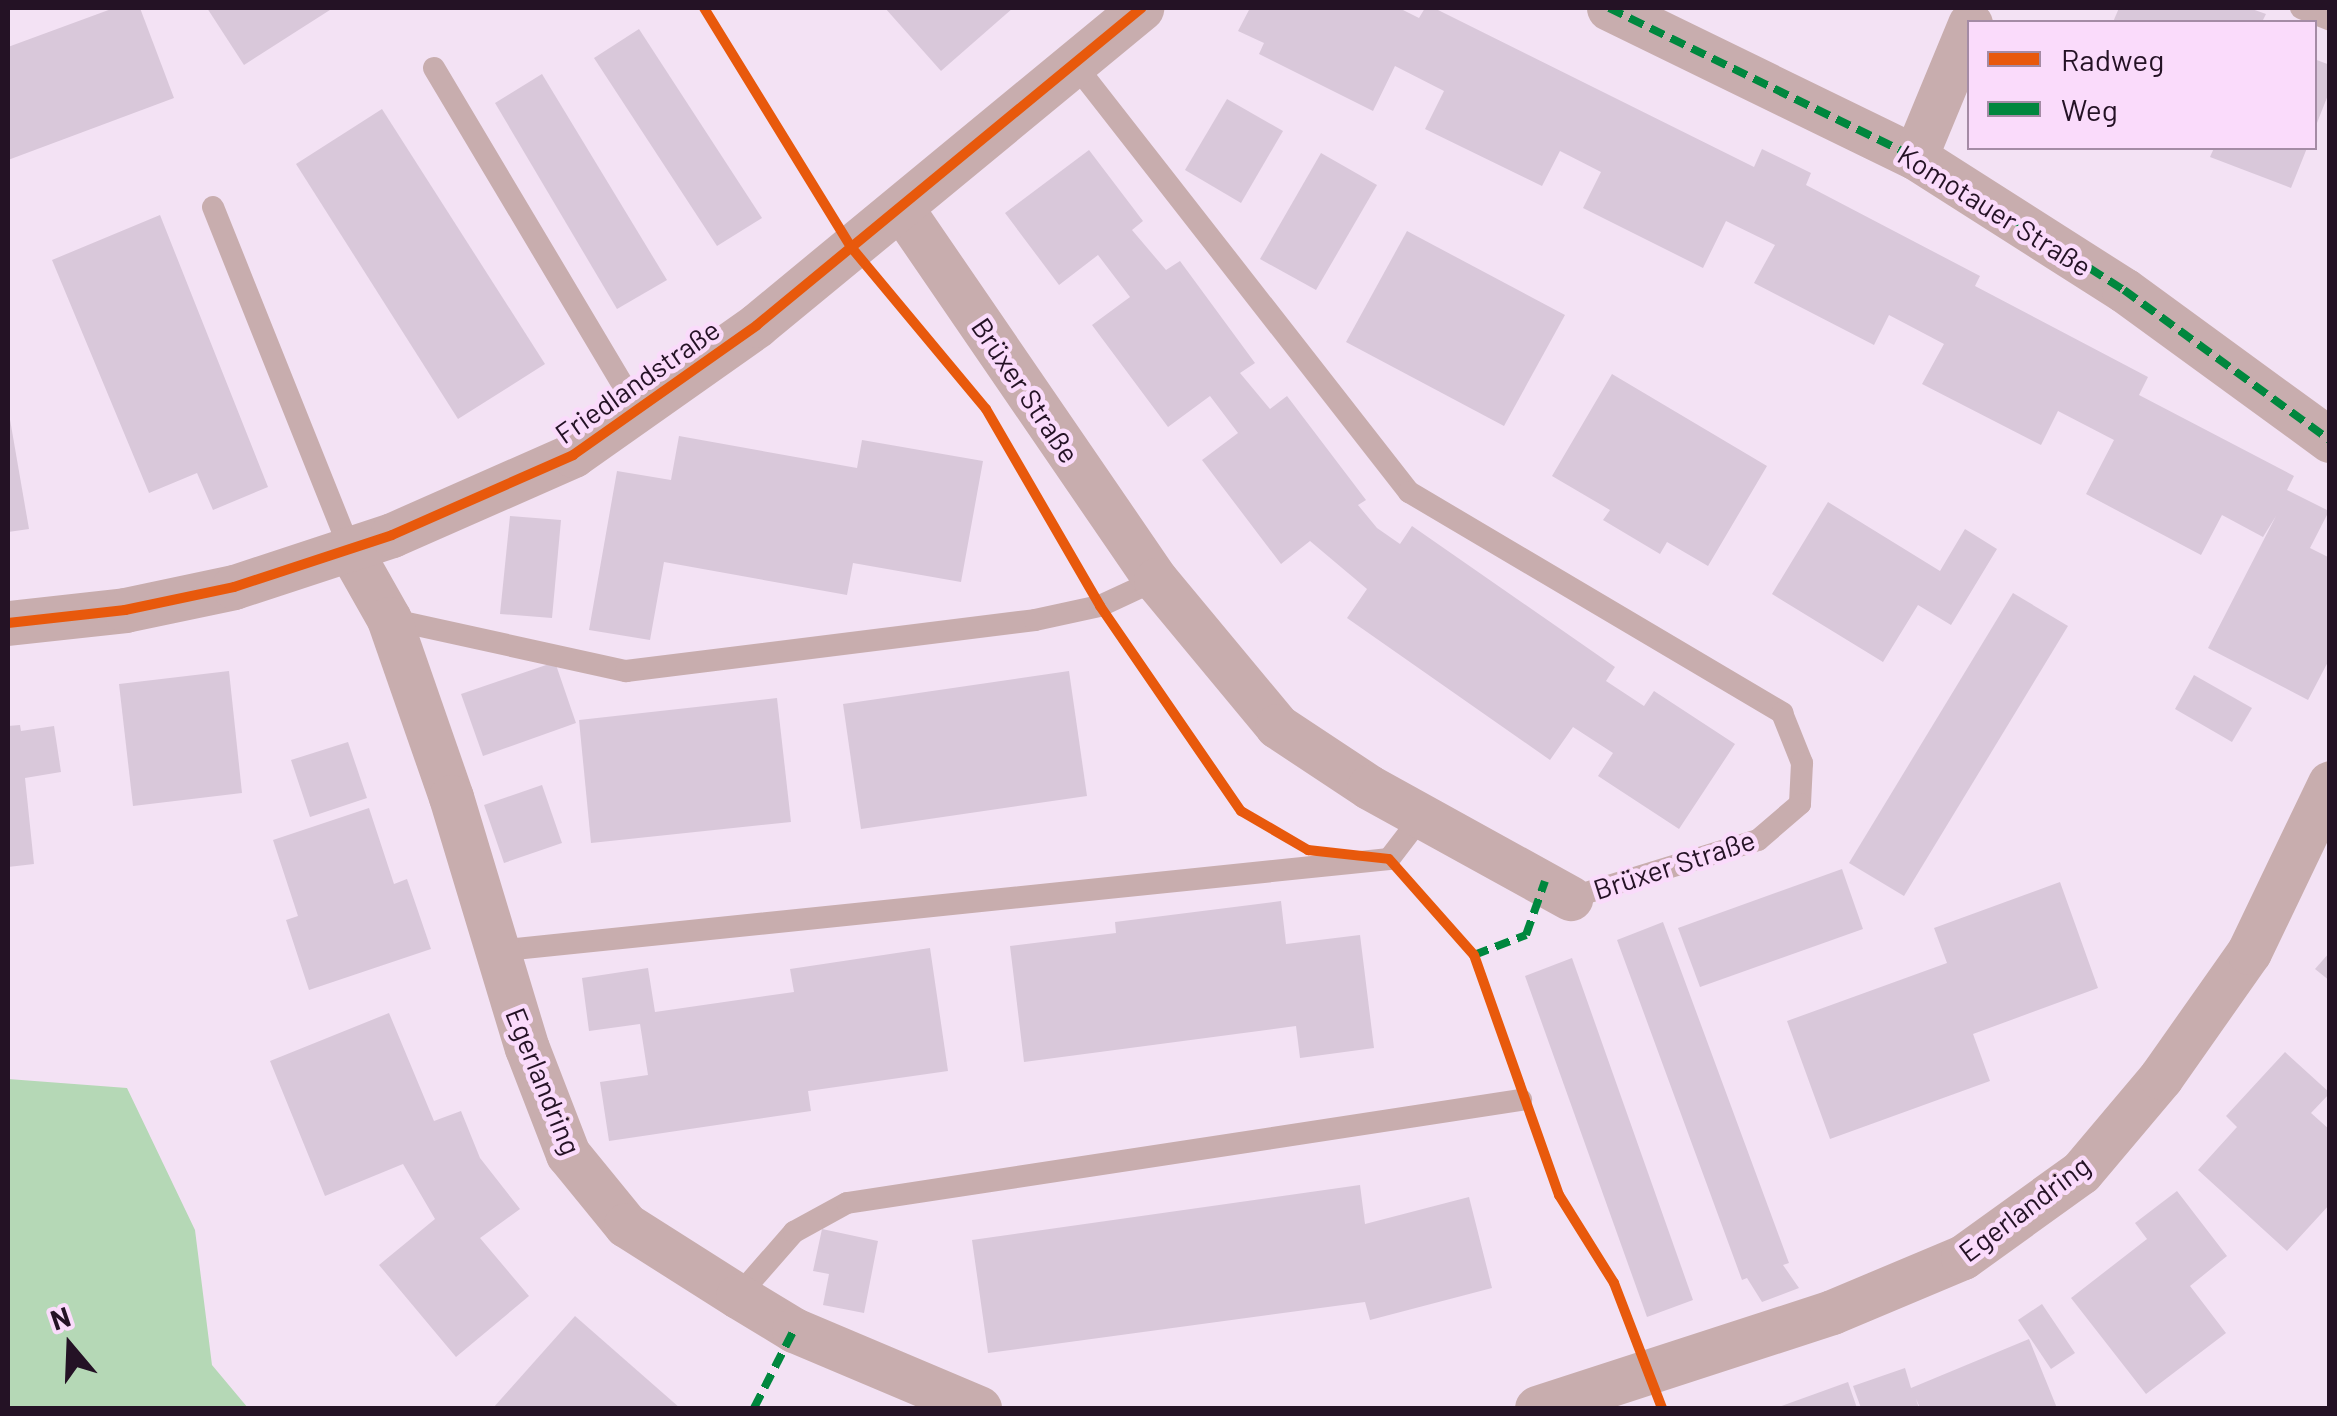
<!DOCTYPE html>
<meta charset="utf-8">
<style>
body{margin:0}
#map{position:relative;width:2337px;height:1416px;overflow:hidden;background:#f3e2f4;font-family:Barlow,sans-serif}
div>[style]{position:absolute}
.green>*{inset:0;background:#b5d8b6}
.building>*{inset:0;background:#d9c8da}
.service>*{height:22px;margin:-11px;padding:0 11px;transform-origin:11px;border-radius:11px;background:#c8adae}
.minor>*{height:45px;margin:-22.5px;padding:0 22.5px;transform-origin:22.5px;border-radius:22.5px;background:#c8adae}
.quiet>*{height:8px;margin-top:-4px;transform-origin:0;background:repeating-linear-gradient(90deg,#00873e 0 15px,transparent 0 23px)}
.cycleway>*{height:10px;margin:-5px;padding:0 5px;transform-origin:5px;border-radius:5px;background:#e8590c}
span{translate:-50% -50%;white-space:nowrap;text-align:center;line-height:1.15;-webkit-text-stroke:9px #fadbfb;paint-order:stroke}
.street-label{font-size:28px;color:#241225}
.frame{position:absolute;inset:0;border:10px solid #241225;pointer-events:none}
.legend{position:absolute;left:1967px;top:20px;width:350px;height:130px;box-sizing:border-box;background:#fadbfb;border:2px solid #a48ba5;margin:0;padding:12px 18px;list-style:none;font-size:30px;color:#241225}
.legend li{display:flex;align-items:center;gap:20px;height:50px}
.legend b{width:50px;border:2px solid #a48ba5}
.north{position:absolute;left:20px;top:1296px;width:100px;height:100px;-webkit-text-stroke:8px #fadbfb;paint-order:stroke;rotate:341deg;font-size:28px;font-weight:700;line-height:40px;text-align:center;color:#241225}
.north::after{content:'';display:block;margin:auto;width:35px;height:45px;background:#241225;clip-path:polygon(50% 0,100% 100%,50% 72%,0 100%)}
</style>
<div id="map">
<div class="green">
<i style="clip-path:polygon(8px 1079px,127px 1088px,195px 1230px,212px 1365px,248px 1408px,8px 1408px)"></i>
</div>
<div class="building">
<i style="clip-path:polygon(114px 8px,140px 8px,174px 98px,8px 160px,8px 47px)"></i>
<i style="clip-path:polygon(207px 8px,333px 8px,244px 65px)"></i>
<i style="clip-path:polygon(885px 8px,1013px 8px,941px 71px)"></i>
<i style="clip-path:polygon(1250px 8px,1399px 8px,1419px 18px,1425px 8px,1434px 8px,1754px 167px,1762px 149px,1811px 173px,1806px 185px,1980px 276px,1975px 286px,2148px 377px,2139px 395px,2294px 476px,2287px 490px,2329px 511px,2310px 548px,2330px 558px,2330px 658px,2308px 700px,2208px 648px,2276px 516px,2263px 537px,2222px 515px,2201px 555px,2086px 494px,2114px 440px,2058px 411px,2041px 445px,1922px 384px,1944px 344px,1889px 315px,1874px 345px,1754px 283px,1775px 245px,1726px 221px,1703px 268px,1583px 208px,1601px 172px,1560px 151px,1542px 186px,1425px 129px,1444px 91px,1395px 66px,1373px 111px,1259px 54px,1264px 43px,1238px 31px)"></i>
<i style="clip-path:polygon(2119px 8px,2249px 8px,2266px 14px,2262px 22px,2113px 22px)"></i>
<i style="clip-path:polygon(639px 29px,762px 218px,717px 246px,594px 58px)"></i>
<i style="clip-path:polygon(2314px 59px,2330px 65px,2330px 90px,2315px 128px)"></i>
<i style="clip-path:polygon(542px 74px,667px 280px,617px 309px,495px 103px)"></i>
<i style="clip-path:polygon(1227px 99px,1283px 131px,1241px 203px,1185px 170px)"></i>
<i style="clip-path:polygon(382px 109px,545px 364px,458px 419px,296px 164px)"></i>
<i style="clip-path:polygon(2214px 148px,2307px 148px,2291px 188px,2210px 157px)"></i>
<i style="clip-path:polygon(1089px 150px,1143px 221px,1132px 230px,1166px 270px,1180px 261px,1255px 363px,1240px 373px,1270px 409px,1287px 396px,1366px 500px,1358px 505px,1377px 528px,1400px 544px,1412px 526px,1615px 667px,1606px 681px,1644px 706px,1654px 691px,1735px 744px,1679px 829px,1598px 776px,1613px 753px,1573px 727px,1550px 760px,1347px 618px,1367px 589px,1310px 541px,1281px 564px,1202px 460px,1238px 433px,1210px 396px,1168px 427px,1092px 325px,1130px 297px,1098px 255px,1059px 285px,1005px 213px)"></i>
<i style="clip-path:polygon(1321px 153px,1377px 185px,1316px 290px,1260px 259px)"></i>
<i style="clip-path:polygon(160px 215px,268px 487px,213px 510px,197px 473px,149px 493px,52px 260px)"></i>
<i style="clip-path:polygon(1407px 231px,1565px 315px,1504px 426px,1346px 342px)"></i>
<i style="clip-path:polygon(1612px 374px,1767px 466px,1708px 566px,1667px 542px,1660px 554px,1603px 520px,1610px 510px,1552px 476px)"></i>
<i style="clip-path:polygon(8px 408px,29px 529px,8px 532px)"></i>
<i style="clip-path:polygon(679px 436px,857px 468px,862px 440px,983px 461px,961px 582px,853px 563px,847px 595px,664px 562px,650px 640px,589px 630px,617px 471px,671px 480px)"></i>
<i style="clip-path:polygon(1828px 502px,1940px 571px,1965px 529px,1997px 549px,1951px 625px,1918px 605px,1883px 662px,1772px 594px)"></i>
<i style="clip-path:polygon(510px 516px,561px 520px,552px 618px,500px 614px)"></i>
<i style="clip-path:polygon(2013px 593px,2068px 626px,1904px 896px,1849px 863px)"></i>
<i style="clip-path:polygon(555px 662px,576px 723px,483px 756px,461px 694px)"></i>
<i style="clip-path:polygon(229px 671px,242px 793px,133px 806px,119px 684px)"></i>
<i style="clip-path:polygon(1069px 671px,1087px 796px,861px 829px,843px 704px)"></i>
<i style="clip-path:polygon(2194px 675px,2252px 708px,2232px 742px,2175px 709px)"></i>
<i style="clip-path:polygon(777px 698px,791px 822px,591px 843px,579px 720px)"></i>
<i style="clip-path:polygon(20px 725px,21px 731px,54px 726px,61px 772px,25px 778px,34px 864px,8px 867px,8px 726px)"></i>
<i style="clip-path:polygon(348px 742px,367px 798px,310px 817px,291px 760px)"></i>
<i style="clip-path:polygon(542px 785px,562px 843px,504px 863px,484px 805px)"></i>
<i style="clip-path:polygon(369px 808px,394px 884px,407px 879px,431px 949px,309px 990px,286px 920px,298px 916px,273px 840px)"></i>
<i style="clip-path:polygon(1842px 869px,1863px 929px,1700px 987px,1678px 928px)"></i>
<i style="clip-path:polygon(2060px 882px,2098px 988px,1973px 1034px,1990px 1081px,1830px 1139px,1787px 1021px,1947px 963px,1934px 928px)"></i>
<i style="clip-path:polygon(1281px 901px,1286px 944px,1360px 935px,1374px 1048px,1300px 1058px,1296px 1026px,1024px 1062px,1010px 946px,1116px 933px,1115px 922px)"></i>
<i style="clip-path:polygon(1663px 922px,1789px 1263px,1783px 1265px,1799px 1288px,1762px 1302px,1747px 1278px,1742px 1280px,1617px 940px)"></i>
<i style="clip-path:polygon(930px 948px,948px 1071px,808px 1091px,811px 1111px,609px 1141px,600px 1082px,648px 1075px,640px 1024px,589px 1031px,582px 978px,648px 968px,655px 1012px,794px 992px,790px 969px)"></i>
<i style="clip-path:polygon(2330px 952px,2330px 981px,2315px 969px)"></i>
<i style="clip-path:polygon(1572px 958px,1693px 1300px,1647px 1317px,1525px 976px)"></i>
<i style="clip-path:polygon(389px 1013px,434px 1121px,461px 1111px,480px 1158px,520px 1209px,480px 1238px,529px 1296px,456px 1357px,379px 1265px,435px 1219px,403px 1164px,325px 1196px,270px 1061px)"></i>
<i style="clip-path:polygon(2285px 1052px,2330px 1093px,2311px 1113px,2330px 1130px,2330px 1204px,2287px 1251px,2198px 1170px,2237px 1127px,2226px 1116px)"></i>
<i style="clip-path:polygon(1360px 1185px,1365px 1224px,1469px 1197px,1492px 1288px,1370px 1320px,1365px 1302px,988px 1353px,972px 1240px)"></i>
<i style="clip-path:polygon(2177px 1191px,2227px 1256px,2190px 1286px,2226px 1333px,2146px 1394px,2071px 1298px,2147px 1239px,2135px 1223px)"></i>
<i style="clip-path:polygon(822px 1229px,878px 1241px,864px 1313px,823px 1305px,829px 1274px,813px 1271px)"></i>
<i style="clip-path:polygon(2042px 1304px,2075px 1353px,2051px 1369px,2018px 1320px)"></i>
<i style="clip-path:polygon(575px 1316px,680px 1408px,493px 1408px)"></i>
<i style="clip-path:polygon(2029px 1339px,2057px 1408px,1920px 1408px,1916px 1399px,1919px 1408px,1861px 1408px,1853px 1386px,1905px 1368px,1911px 1388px)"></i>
<i style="clip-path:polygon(1848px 1382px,1857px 1408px,1776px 1408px)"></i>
</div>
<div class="service">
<i style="left:2301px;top:8px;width:31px;rotate:22deg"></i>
<i style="left:1076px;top:66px;width:541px;rotate:51.99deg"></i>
<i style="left:1409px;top:492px;width:434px;rotate:30.6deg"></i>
<i style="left:1782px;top:713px;width:54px;rotate:68.2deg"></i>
<i style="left:1802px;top:763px;width:41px;rotate:92.8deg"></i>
<i style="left:1800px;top:804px;width:55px;rotate:139.4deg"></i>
<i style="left:1758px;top:840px;width:197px;rotate:162.9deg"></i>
<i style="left:434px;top:68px;width:402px;rotate:59.2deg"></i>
<i style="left:213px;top:207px;width:369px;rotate:68.2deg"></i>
<i style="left:389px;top:619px;width:243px;rotate:12.4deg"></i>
<i style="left:626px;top:671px;width:412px;rotate:-7.1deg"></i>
<i style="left:1035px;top:620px;width:66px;rotate:-12.2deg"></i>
<i style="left:1100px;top:606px;width:62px;rotate:-24.9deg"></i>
<i style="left:496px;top:951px;width:898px;rotate:-5.88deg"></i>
<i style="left:1389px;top:859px;width:54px;rotate:-52.5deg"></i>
<i style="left:738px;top:1296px;width:85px;rotate:-48.8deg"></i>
<i style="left:794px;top:1232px;width:60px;rotate:-28.7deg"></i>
<i style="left:847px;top:1203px;width:682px;rotate:-8.69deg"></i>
</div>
<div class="minor">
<i style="left:1609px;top:8px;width:340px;rotate:26deg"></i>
<i style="left:1915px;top:157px;width:248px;rotate:32.5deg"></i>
<i style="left:2124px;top:290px;width:255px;rotate:36.1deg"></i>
<i style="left:1915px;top:157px;width:144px;rotate:-67.5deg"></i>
<i style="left:901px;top:208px;width:451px;rotate:55.6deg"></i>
<i style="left:1156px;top:580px;width:190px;rotate:50.3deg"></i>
<i style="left:1277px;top:726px;width:110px;rotate:33.5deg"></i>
<i style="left:1369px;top:787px;width:230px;rotate:28.9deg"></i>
<i style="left:350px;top:550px;width:79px;rotate:60.5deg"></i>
<i style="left:389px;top:619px;width:188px;rotate:70.8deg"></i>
<i style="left:451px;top:797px;width:262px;rotate:73.2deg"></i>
<i style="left:527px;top:1048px;width:114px;rotate:68.9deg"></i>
<i style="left:568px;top:1154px;width:92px;rotate:50.8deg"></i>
<i style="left:626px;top:1225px;width:133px;rotate:32.4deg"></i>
<i style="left:738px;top:1296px;width:66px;rotate:31.3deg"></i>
<i style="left:794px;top:1330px;width:201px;rotate:22.9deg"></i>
<i style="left:8px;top:623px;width:118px;rotate:-6.3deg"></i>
<i style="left:125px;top:610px;width:111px;rotate:-11.9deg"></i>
<i style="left:234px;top:587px;width:166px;rotate:-18.2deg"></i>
<i style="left:392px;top:535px;width:198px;rotate:-23.8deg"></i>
<i style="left:573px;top:455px;width:225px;rotate:-35.2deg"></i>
<i style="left:757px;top:325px;width:498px;rotate:-39.5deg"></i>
<i style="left:1537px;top:1408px;width:310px;rotate:-18deg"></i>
<i style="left:1832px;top:1312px;width:142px;rotate:-22.8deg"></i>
<i style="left:1963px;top:1257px;width:145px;rotate:-35.8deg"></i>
<i style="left:2081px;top:1172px;width:124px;rotate:-49.9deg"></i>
<i style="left:2161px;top:1077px;width:153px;rotate:-54.9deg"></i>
<i style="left:2249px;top:952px;width:187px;rotate:-64.4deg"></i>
</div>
<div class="quiet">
<i style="left:1609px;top:8px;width:340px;rotate:26deg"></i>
<i style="left:1915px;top:157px;width:248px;rotate:32.5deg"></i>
<i style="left:2124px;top:290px;width:255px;rotate:36.1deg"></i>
<i style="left:1474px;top:955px;width:56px;rotate:-21deg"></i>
<i style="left:1526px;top:935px;width:57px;rotate:-70.6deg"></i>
<i style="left:754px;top:1408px;width:88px;rotate:-62.9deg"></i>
</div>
<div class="cycleway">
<i style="left:704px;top:8px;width:281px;rotate:58.4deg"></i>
<i style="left:851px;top:247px;width:211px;rotate:50.2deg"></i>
<i style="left:986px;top:409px;width:228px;rotate:59.9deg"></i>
<i style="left:1100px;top:606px;width:249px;rotate:55.5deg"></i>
<i style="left:1241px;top:811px;width:78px;rotate:30.2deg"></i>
<i style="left:1308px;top:850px;width:81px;rotate:6.3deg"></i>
<i style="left:1389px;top:859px;width:128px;rotate:48.5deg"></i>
<i style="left:1474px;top:955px;width:255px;rotate:70.5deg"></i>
<i style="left:1559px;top:1195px;width:104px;rotate:58deg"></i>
<i style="left:1614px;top:1283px;width:134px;rotate:69deg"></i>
<i style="left:8px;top:623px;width:118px;rotate:-6.3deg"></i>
<i style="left:125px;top:610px;width:111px;rotate:-11.9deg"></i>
<i style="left:234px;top:587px;width:166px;rotate:-18.2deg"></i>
<i style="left:392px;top:535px;width:198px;rotate:-23.8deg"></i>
<i style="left:573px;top:455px;width:225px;rotate:-35.2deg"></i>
<i style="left:757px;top:325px;width:498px;rotate:-39.5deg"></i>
</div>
<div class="street-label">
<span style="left:1995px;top:210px;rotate:32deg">Komotauer Straße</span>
<span style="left:637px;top:381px;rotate:-35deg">Friedlandstraße</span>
<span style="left:1026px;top:390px;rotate:56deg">Brüxer Straße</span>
<span style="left:1674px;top:864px;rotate:-18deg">Brüxer Straße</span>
<span style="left:544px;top:1081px;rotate:68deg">Egerlandring</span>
<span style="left:2024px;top:1208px;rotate:-37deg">Egerlandring</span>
</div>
<div class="frame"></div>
<ul class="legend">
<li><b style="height:12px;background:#e8590c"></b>Radweg</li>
<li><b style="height:12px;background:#00873e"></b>Weg</li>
</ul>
<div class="north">N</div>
</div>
